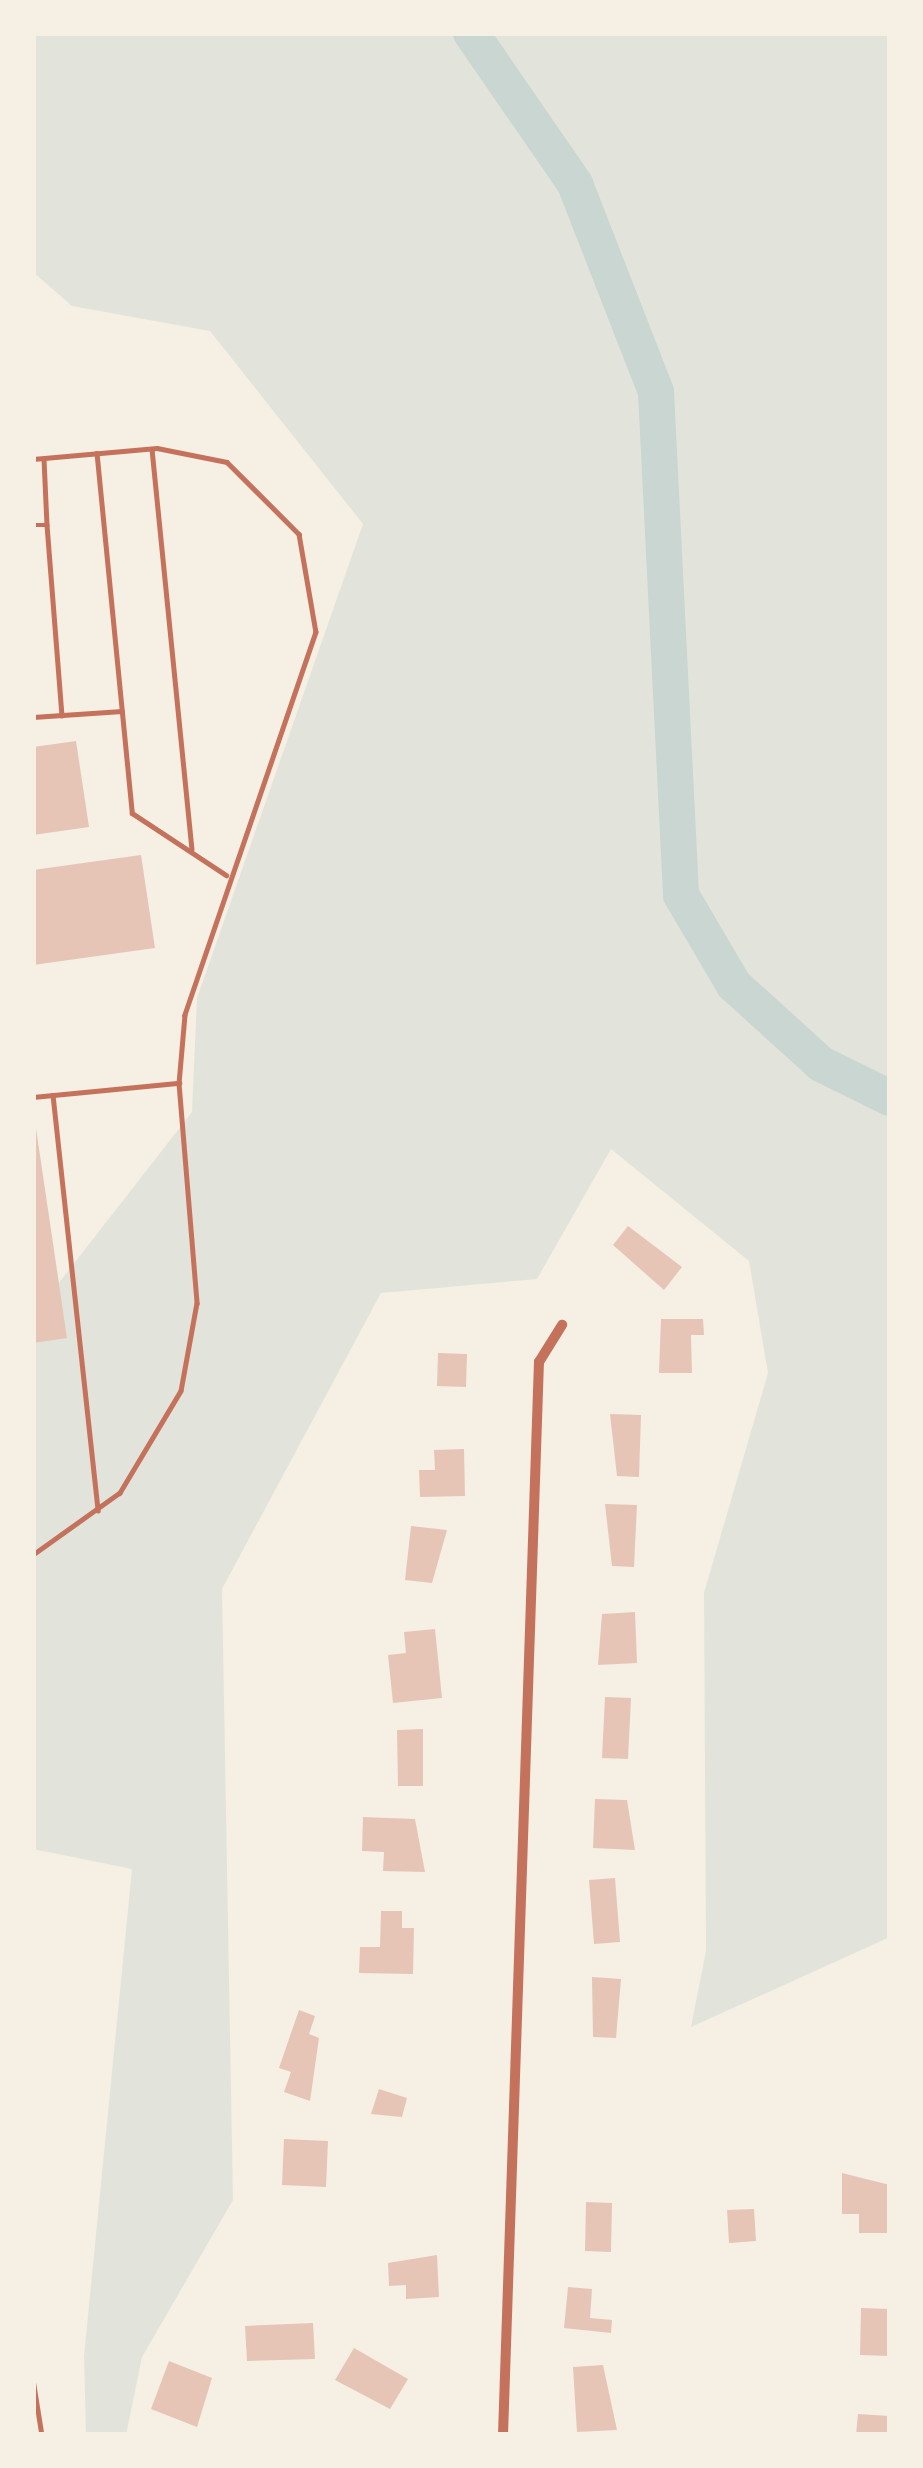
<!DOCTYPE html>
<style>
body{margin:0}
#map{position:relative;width:923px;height:2468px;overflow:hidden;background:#f6efe4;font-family:"Public Sans",sans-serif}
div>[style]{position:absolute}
.green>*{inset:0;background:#e2e4dc}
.river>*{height:36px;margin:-18px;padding:0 18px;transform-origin:18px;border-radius:18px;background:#c9d6d2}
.building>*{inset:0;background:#e6c5b7}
.service>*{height:4.5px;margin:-2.25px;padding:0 2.25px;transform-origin:2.25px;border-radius:2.25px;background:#c5725c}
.minor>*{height:10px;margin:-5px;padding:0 5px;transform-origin:5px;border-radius:5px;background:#c5725c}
span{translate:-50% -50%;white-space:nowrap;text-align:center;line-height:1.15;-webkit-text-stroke:9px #f6efe4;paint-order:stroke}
.frame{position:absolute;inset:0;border:36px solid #f6efe4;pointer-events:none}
</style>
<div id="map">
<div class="green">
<i style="clip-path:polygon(33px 33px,890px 33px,890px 1937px,691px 2027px,706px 1951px,704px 1593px,768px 1373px,749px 1261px,611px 1149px,537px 1279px,381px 1293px,222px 1589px,233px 2200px,142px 2357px,126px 2435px,86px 2435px,84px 2356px,132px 1869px,33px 1849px,33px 1316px,192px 1112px,197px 998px,363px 524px,210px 331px,72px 306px,33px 272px)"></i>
</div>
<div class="river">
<i style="left:471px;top:33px;width:183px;rotate:55.4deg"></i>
<i style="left:575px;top:184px;width:223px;rotate:68.7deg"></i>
<i style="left:656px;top:392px;width:504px;rotate:87.15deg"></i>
<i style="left:681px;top:895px;width:104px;rotate:59.5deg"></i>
<i style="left:734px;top:985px;width:118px;rotate:42.2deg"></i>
<i style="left:821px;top:1064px;width:77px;rotate:26.2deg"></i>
</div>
<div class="building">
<i style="clip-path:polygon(76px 741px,89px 827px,33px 835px,33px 747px)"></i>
<i style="clip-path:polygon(141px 855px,155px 948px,33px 965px,33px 870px)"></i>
<i style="clip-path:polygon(33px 1108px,67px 1338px,33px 1343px)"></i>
<i style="clip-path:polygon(628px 1226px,682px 1267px,664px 1290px,613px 1245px)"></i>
<i style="clip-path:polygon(661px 1319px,703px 1319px,704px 1335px,691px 1335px,692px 1373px,659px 1373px)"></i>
<i style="clip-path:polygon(438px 1353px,467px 1354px,466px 1387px,437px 1386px)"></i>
<i style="clip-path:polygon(610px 1414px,641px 1415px,639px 1477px,617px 1476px)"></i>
<i style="clip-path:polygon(464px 1449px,465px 1496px,420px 1497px,419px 1470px,435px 1470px,434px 1450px)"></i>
<i style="clip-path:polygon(605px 1504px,637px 1505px,634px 1567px,612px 1566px)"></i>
<i style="clip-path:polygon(411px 1526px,447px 1530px,432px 1583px,405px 1580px)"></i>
<i style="clip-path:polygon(635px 1612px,637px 1663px,598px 1665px,602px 1614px)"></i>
<i style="clip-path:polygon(435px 1629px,442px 1698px,393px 1703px,388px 1655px,406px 1653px,404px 1632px)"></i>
<i style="clip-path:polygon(605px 1697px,631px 1698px,628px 1759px,602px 1758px)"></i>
<i style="clip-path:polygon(423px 1729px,423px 1786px,398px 1786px,397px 1730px)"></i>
<i style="clip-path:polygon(595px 1799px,627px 1800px,635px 1850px,593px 1848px)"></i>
<i style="clip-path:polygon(363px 1817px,415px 1819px,425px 1872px,383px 1871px,384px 1852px,362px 1851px)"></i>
<i style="clip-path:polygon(615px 1878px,620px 1942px,594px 1944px,589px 1880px)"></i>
<i style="clip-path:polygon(381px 1911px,402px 1911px,402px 1928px,414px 1928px,413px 1974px,359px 1973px,360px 1947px,380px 1947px)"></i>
<i style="clip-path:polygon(592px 1977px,621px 1979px,616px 2038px,593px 2037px)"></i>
<i style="clip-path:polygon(299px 2010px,315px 2016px,309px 2034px,319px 2038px,310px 2101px,284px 2092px,291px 2072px,279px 2068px)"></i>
<i style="clip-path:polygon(379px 2089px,407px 2098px,402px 2117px,371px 2114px)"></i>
<i style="clip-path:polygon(284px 2139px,328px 2141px,326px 2187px,282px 2185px)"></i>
<i style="clip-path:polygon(842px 2173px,890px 2185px,890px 2233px,859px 2233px,859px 2214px,842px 2214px)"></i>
<i style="clip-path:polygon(586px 2202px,612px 2203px,611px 2252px,585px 2251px)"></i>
<i style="clip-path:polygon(754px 2209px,756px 2241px,729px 2243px,727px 2210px)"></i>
<i style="clip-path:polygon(437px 2255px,439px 2297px,406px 2299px,406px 2285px,389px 2286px,388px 2263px)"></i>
<i style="clip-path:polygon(568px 2287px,592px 2289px,590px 2318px,612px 2320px,611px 2333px,564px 2328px)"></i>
<i style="clip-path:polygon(861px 2308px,890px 2309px,889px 2356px,860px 2355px)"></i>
<i style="clip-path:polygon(313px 2323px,315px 2359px,247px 2361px,245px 2326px)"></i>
<i style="clip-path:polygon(354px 2348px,408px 2379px,390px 2409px,335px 2380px)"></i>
<i style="clip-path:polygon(169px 2361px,212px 2378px,197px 2427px,151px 2409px)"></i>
<i style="clip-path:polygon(603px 2365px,617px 2430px,577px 2432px,573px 2367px)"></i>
<i style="clip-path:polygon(858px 2414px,889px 2416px,887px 2435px,856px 2435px)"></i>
</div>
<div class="service">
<i style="left:152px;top:449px;width:402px;rotate:84.3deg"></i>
<i style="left:97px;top:453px;width:362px;rotate:84.4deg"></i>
<i style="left:132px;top:813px;width:113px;rotate:33.4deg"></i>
<i style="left:33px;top:459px;width:124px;rotate:-5.1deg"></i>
<i style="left:157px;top:448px;width:71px;rotate:11.3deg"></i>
<i style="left:227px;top:462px;width:102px;rotate:45deg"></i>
<i style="left:299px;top:534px;width:99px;rotate:80.2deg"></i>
<i style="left:316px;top:632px;width:405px;rotate:108.9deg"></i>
<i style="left:185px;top:1015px;width:68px;rotate:95deg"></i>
<i style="left:179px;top:1083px;width:221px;rotate:85.3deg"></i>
<i style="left:197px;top:1303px;width:89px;rotate:100.3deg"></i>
<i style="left:181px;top:1391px;width:119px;rotate:120.9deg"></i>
<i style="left:120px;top:1493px;width:107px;rotate:144.5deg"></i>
<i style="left:44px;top:459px;width:66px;rotate:87.4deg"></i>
<i style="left:33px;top:525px;width:14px"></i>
<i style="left:47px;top:525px;width:191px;rotate:85.5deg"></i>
<i style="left:33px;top:717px;width:89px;rotate:-3.9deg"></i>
<i style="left:53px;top:1095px;width:418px;rotate:83.8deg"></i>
<i style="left:33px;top:1097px;width:147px;rotate:-5.5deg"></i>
<i style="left:33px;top:2379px;width:57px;rotate:80.9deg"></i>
</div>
<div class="minor">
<i style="left:503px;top:2435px;width:1074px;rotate:-88.08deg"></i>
<i style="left:539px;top:1362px;width:44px;rotate:-58.1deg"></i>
</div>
<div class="frame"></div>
</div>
